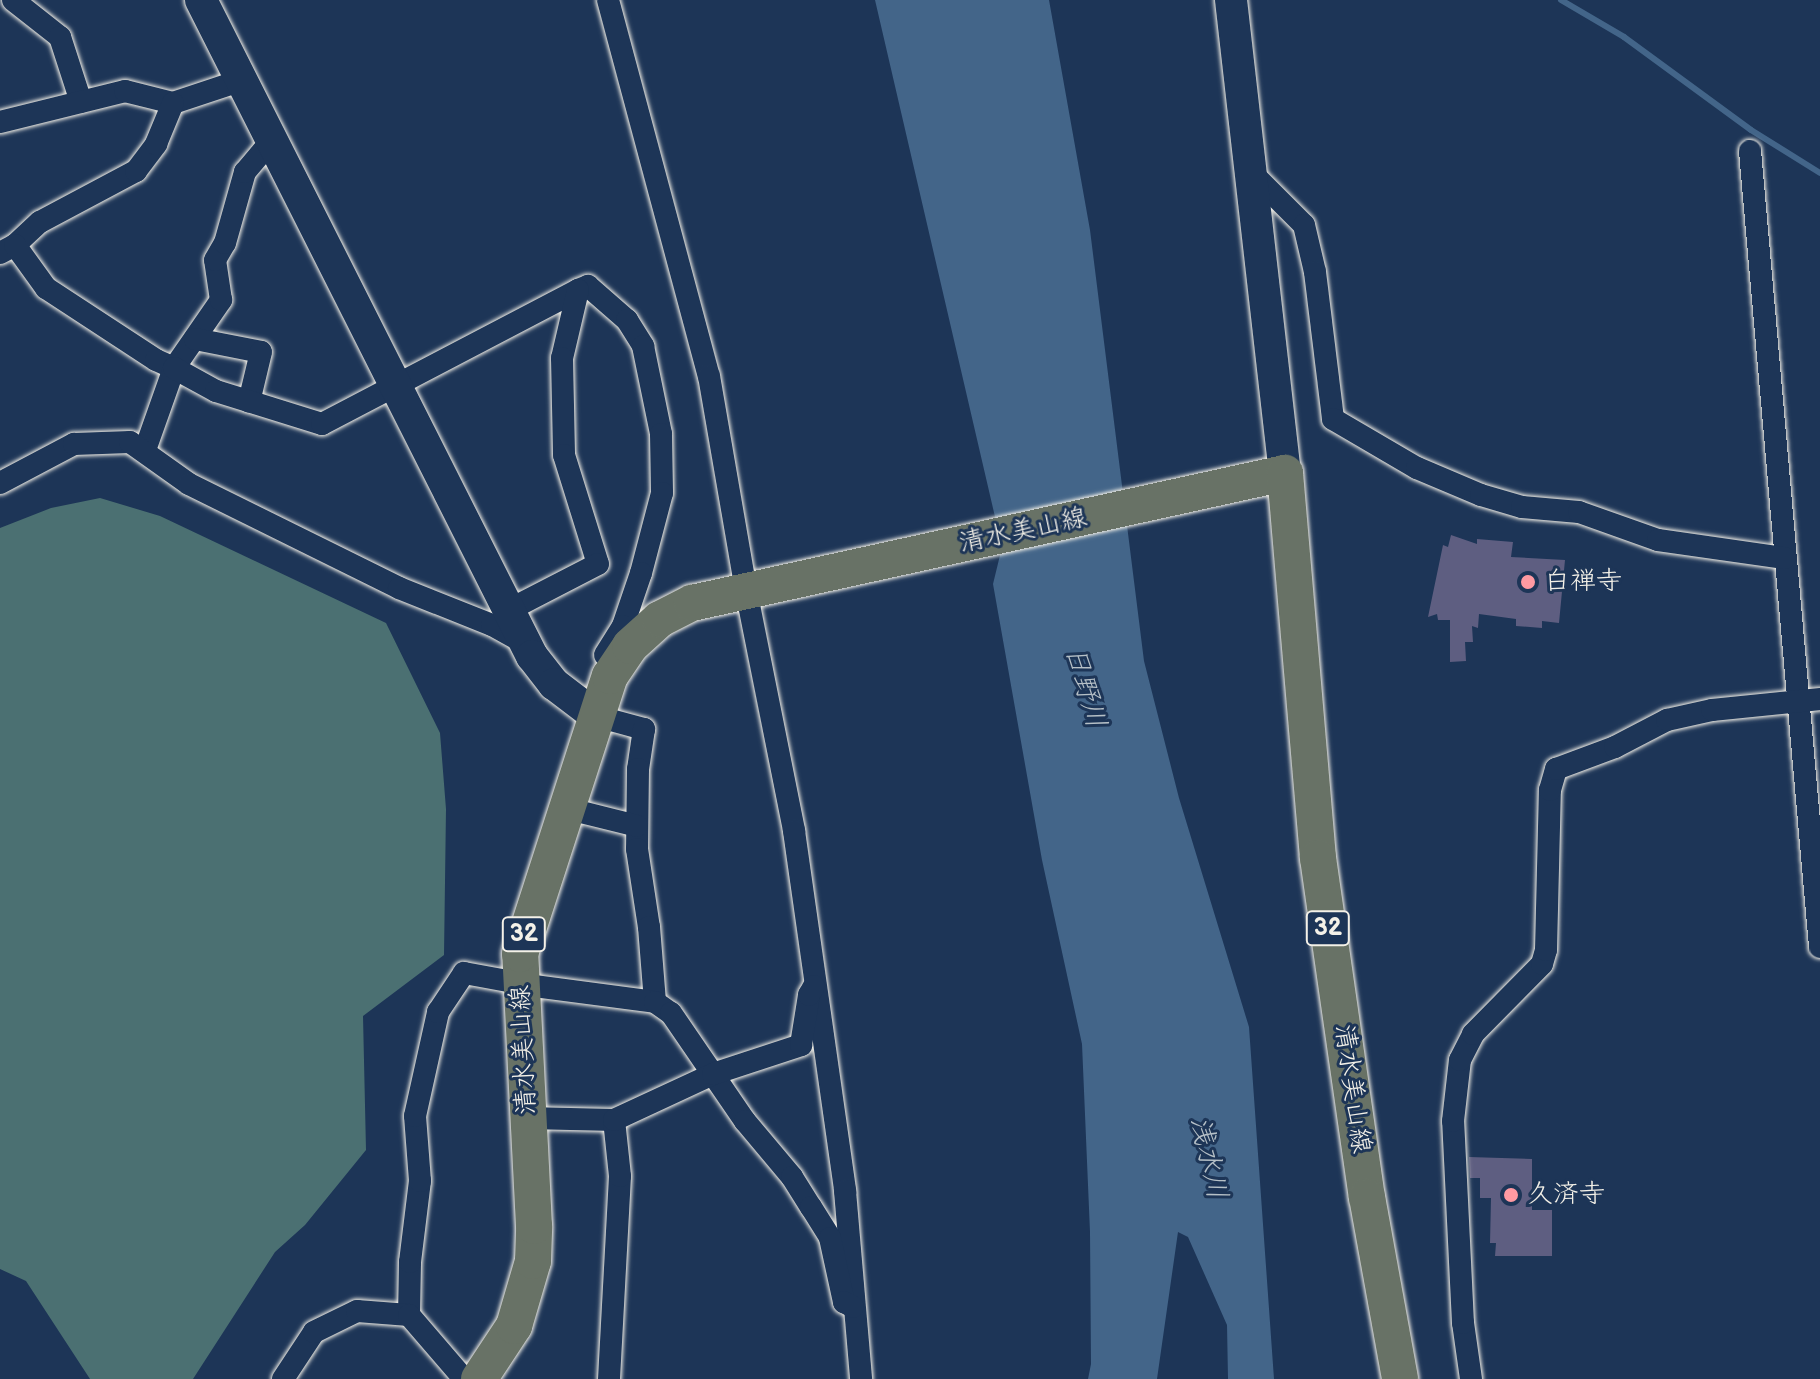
<!DOCTYPE html>
<meta charset="utf-8">
<style>
body{margin:0}
#map{position:relative;width:1820px;height:1379px;overflow:hidden;background:#1d3557;font-family:"Balsamiq Sans","Klee One",sans-serif}
div>[style]{position:absolute}
.green>*{inset:0;background:#4b7072}
.water>*{inset:0;background:#436589}
.stream>*{height:6px;margin:-3px;padding:0 3px;transform-origin:3px;border-radius:3px;background:#436589}
.building>*{inset:0;background:#5e5e81}
.roads{filter:drop-shadow(0 0 2px #f4f1e8) drop-shadow(0 0 2px #f4f1e8)}
.street>*{height:22px;margin:-11px;padding:0 11px;transform-origin:11px;border-radius:11px;background:#1d3557}
.secondary>*{height:32px;margin:-16px;padding:0 16px;transform-origin:16px;border-radius:16px;background:#1d3557}
.primary>*{height:36px;margin:-18px;padding:0 18px;transform-origin:18px;border-radius:18px;background:#687266}
.dots>*{width:22px;height:22px;translate:-50% -50%;box-sizing:border-box;border:4px solid #1d3557;border-radius:50%}
span{translate:-50% -50%;white-space:nowrap;text-align:center;line-height:1.15;-webkit-text-stroke:6px #1d3557;paint-order:stroke}
.shield-label span{padding:2px 6px;background:#1d3557;border:2px solid;border-radius:6px;-webkit-text-stroke-width:0}
.shield-label{font-size:24px;color:#f4f1e8;font-weight:700}
.street-label{font-size:26px;color:#f4f1e8}
.poi-label{font-size:26px;color:#f4f1e8}
.left{translate:0 -50%;text-align:left}
.water-label{font-size:28px;color:#b6c0c7;font-style:italic}
</style>
<div id="map">
<div class="green">
<i style="clip-path:polygon(100px 498px,160px 516px,386px 623px,440px 733px,446px 809px,444px 955px,363px 1016px,366px 1150px,305px 1225px,275px 1252px,193px 1379px,90px 1379px,26px 1281px,0 1269px,0 528px,51px 508px)"></i>
</div>
<div class="water">
<i style="clip-path:polygon(875px 0,1049px 0,1090px 230px,1144px 661px,1179px 798px,1249px 1027px,1274px 1379px,1228px 1379px,1227px 1325px,1188px 1237px,1178px 1232px,1157px 1379px,1088px 1379px,1091px 1364px,1090px 1232px,1082px 1044px,1042px 860px,993px 584px,1002px 547px)"></i>
</div>
<div class="stream">
<i style="left:1561px;top:0;width:73px;rotate:30.4deg"></i>
<i style="left:1624px;top:37px;width:157px;rotate:36.2deg"></i>
<i style="left:1751px;top:130px;width:81px;rotate:31.9deg"></i>
</div>
<div class="building">
<i style="clip-path:polygon(1451px 535px,1477px 544px,1477px 539px,1513px 542px,1511px 557px,1565px 560px,1559px 623px,1542px 621px,1542px 628px,1516px 626px,1516px 619px,1479px 614px,1478px 628px,1472px 626px,1473px 642px,1465px 642px,1466px 661px,1450px 662px,1450px 620px,1438px 620px,1437px 614px,1428px 617px,1443px 545px,1448px 547px)"></i>
<i style="clip-path:polygon(1469px 1157px,1532px 1159px,1532px 1210px,1552px 1210px,1552px 1256px,1495px 1256px,1496px 1243px,1490px 1243px,1491px 1198px,1480px 1198px,1480px 1178px,1470px 1178px)"></i>
</div>
<div class="roads">
<div class="street">
<i style="left:13px;top:0;width:60px;rotate:38.2deg"></i>
<i style="left:60px;top:37px;width:68px;rotate:72.1deg"></i>
<i style="left:608px;top:0;width:389px;rotate:75deg"></i>
<i style="left:709px;top:376px;width:217px;rotate:80.2deg"></i>
<i style="left:746px;top:590px;width:246px;rotate:78.7deg"></i>
<i style="left:794px;top:831px;width:364px;rotate:81.9deg"></i>
<i style="left:845px;top:1191px;width:189px;rotate:85.1deg"></i>
<i style="left:0;top:122px;width:129px;rotate:-13.9deg"></i>
<i style="left:125px;top:91px;width:49px;rotate:14deg"></i>
<i style="left:173px;top:103px;width:73px;rotate:-18.4deg"></i>
<i style="left:1750px;top:151px;width:799px;rotate:84.97deg"></i>
<i style="left:1250px;top:171px;width:76px;rotate:45deg"></i>
<i style="left:1304px;top:225px;width:48px;rotate:76.8deg"></i>
<i style="left:1315px;top:272px;width:148px;rotate:83deg"></i>
<i style="left:1333px;top:419px;width:97px;rotate:30.3deg"></i>
<i style="left:1417px;top:468px;width:69px;rotate:22.9deg"></i>
<i style="left:1481px;top:495px;width:43px;rotate:16.3deg"></i>
<i style="left:1522px;top:507px;width:57px;rotate:5deg"></i>
<i style="left:1579px;top:512px;width:84px;rotate:19.5deg"></i>
<i style="left:1658px;top:540px;width:128px;rotate:8.1deg"></i>
<i style="left:15px;top:245px;width:34px;rotate:-43deg"></i>
<i style="left:40px;top:222px;width:109px;rotate:-28deg"></i>
<i style="left:136px;top:171px;width:34px;rotate:-53deg"></i>
<i style="left:156px;top:144px;width:44px;rotate:-67.5deg"></i>
<i style="left:0;top:253px;width:17px;rotate:-28deg"></i>
<i style="left:15px;top:245px;width:53px;rotate:54.2deg"></i>
<i style="left:46px;top:288px;width:131px;rotate:33.2deg"></i>
<i style="left:156px;top:360px;width:20px;rotate:24deg"></i>
<i style="left:174px;top:368px;width:83px;rotate:-55.3deg"></i>
<i style="left:221px;top:300px;width:40px;rotate:-98.5deg"></i>
<i style="left:215px;top:260px;width:20px;rotate:-60deg"></i>
<i style="left:225px;top:243px;width:74px;rotate:-74.3deg"></i>
<i style="left:245px;top:172px;width:43px;rotate:-49.7deg"></i>
<i style="left:578px;top:290px;width:11px;rotate:-22deg"></i>
<i style="left:588px;top:286px;width:52px;rotate:41.1deg"></i>
<i style="left:627px;top:320px;width:31px;rotate:58deg"></i>
<i style="left:643px;top:346px;width:90px;rotate:78.4deg"></i>
<i style="left:661px;top:434px;width:59px;rotate:89deg"></i>
<i style="left:662px;top:493px;width:83px;rotate:104.7deg"></i>
<i style="left:641px;top:573px;width:56px;rotate:108.8deg"></i>
<i style="left:623px;top:626px;width:34px;rotate:122deg"></i>
<i style="left:195px;top:339px;width:67px;rotate:11.1deg"></i>
<i style="left:261px;top:352px;width:51px;rotate:103.5deg"></i>
<i style="left:145px;top:450px;width:87px;rotate:-70.5deg"></i>
<i style="left:174px;top:368px;width:48px;rotate:28.7deg"></i>
<i style="left:216px;top:391px;width:111px;rotate:17.3deg"></i>
<i style="left:322px;top:424px;width:289px;rotate:-27.6deg"></i>
<i style="left:578px;top:290px;width:70px;rotate:103.2deg"></i>
<i style="left:562px;top:358px;width:97px;rotate:88.8deg"></i>
<i style="left:564px;top:455px;width:114px;rotate:72.7deg"></i>
<i style="left:598px;top:564px;width:100px;rotate:152.7deg"></i>
<i style="left:0;top:483px;width:84px;rotate:-27.8deg"></i>
<i style="left:74px;top:444px;width:56px;rotate:-2deg"></i>
<i style="left:130px;top:442px;width:72px;rotate:35.4deg"></i>
<i style="left:189px;top:484px;width:234px;rotate:26.3deg"></i>
<i style="left:399px;top:588px;width:100px;rotate:21.7deg"></i>
<i style="left:492px;top:625px;width:38px;rotate:29deg"></i>
<i style="left:594px;top:706px;width:10px;rotate:79deg"></i>
<i style="left:596px;top:716px;width:50px;rotate:15.2deg"></i>
<i style="left:644px;top:729px;width:40px;rotate:98.5deg"></i>
<i style="left:638px;top:769px;width:80px;rotate:90.7deg"></i>
<i style="left:637px;top:849px;width:79px;rotate:81.3deg"></i>
<i style="left:649px;top:927px;width:75px;rotate:85.4deg"></i>
<i style="left:565px;top:808px;width:74px;rotate:14deg"></i>
<i style="left:519px;top:984px;width:137px;rotate:7.5deg"></i>
<i style="left:655px;top:1002px;width:19px;rotate:35deg"></i>
<i style="left:671px;top:1013px;width:131px;rotate:55.6deg"></i>
<i style="left:745px;top:1121px;width:73px;rotate:50deg"></i>
<i style="left:792px;top:1177px;width:36px;rotate:58deg"></i>
<i style="left:811px;top:1207px;width:36px;rotate:58deg"></i>
<i style="left:830px;top:1238px;width:66px;rotate:77.7deg"></i>
<i style="left:844px;top:1302px;width:10px;rotate:29deg"></i>
<i style="left:527px;top:1118px;width:87px;rotate:1.3deg"></i>
<i style="left:409px;top:1315px;width:53px;rotate:-88.9deg"></i>
<i style="left:410px;top:1262px;width:82px;rotate:-83deg"></i>
<i style="left:420px;top:1181px;width:65px;rotate:-94.4deg"></i>
<i style="left:415px;top:1116px;width:107px;rotate:-77.5deg"></i>
<i style="left:438px;top:1012px;width:47px;rotate:-56.3deg"></i>
<i style="left:464px;top:973px;width:50px;rotate:10.4deg"></i>
<i style="left:283px;top:1379px;width:56px;rotate:-56.6deg"></i>
<i style="left:314px;top:1332px;width:48px;rotate:-26deg"></i>
<i style="left:357px;top:1311px;width:52px;rotate:4.4deg"></i>
<i style="left:409px;top:1315px;width:84px;rotate:49.3deg"></i>
<i style="left:609px;top:1379px;width:203px;rotate:-86.9deg"></i>
<i style="left:620px;top:1176px;width:56px;rotate:-96.1deg"></i>
<i style="left:614px;top:1120px;width:109px;rotate:-24.9deg"></i>
<i style="left:713px;top:1074px;width:93px;rotate:-18.2deg"></i>
<i style="left:801px;top:1045px;width:51px;rotate:-80.9deg"></i>
<i style="left:809px;top:995px;width:10px;rotate:-61deg"></i>
<i style="left:1471px;top:1379px;width:57px;rotate:-98.1deg"></i>
<i style="left:1463px;top:1323px;width:202px;rotate:-92.8deg"></i>
<i style="left:1453px;top:1121px;width:61px;rotate:-83.5deg"></i>
<i style="left:1460px;top:1060px;width:29px;rotate:-63deg"></i>
<i style="left:1473px;top:1034px;width:98px;rotate:-45.4deg"></i>
<i style="left:1542px;top:964px;width:15px;rotate:-74deg"></i>
<i style="left:1546px;top:950px;width:160px;rotate:-88.6deg"></i>
<i style="left:1550px;top:790px;width:22px;rotate:-74deg"></i>
<i style="left:1556px;top:769px;width:63px;rotate:-20.4deg"></i>
<i style="left:1615px;top:747px;width:59px;rotate:-27.4deg"></i>
<i style="left:1667px;top:720px;width:46px;rotate:-12.5deg"></i>
<i style="left:1712px;top:710px;width:109px;rotate:-5.8deg"></i>
</div>
<div class="secondary">
<i style="left:201px;top:0;width:735px;rotate:63.23deg"></i>
<i style="left:532px;top:656px;width:36px;rotate:52deg"></i>
<i style="left:554px;top:684px;width:53px;rotate:37.3deg"></i>
<i style="left:1231px;top:0;width:476px;rotate:83.5deg"></i>
</div>
<div class="primary">
<i style="left:479px;top:1379px;width:64px;rotate:-56.6deg"></i>
<i style="left:514px;top:1326px;width:68px;rotate:-73.7deg"></i>
<i style="left:533px;top:1261px;width:35px;rotate:-88deg"></i>
<i style="left:534px;top:1226px;width:272px;rotate:-92.9deg"></i>
<i style="left:520px;top:954px;width:292px;rotate:-72.1deg"></i>
<i style="left:610px;top:676px;width:36px;rotate:-56deg"></i>
<i style="left:630px;top:646px;width:40px;rotate:-42deg"></i>
<i style="left:660px;top:619px;width:36px;rotate:-27deg"></i>
<i style="left:692px;top:603px;width:607px;rotate:-12.37deg"></i>
<i style="left:1285px;top:473px;width:386px;rotate:85.1deg"></i>
<i style="left:1318px;top:858px;width:343px;rotate:81.8deg"></i>
<i style="left:1367px;top:1197px;width:185px;rotate:79.7deg"></i>
</div>
</div>
<div class="dots">
<i style="left:1528px;top:582px;background:#ff9aa2"></i>
<i style="left:1511px;top:1195px;background:#ff9aa2"></i>
</div>
<div class="shield-label">
<span style="left:1328px;top:928px">32</span>
<span style="left:524px;top:934px">32</span>
</div>
<div class="street-label">
<span style="left:1023px;top:531px;rotate:-12deg">清水美山線</span>
<span style="left:524px;top:1050px;rotate:-93deg">清水美山線</span>
<span style="left:1352px;top:1089px;rotate:82deg">清水美山線</span>
</div>
<div class="poi-label">
<span class="left" style="left:1544px;top:582px">白禅寺</span>
<span class="left" style="left:1527px;top:1195px">久済寺</span>
</div>
<div class="water-label">
<span style="left:1085px;top:687px;rotate:74deg">日野川</span>
<span style="left:1208px;top:1158px;rotate:77deg">浅水川</span>
</div>
</div>
